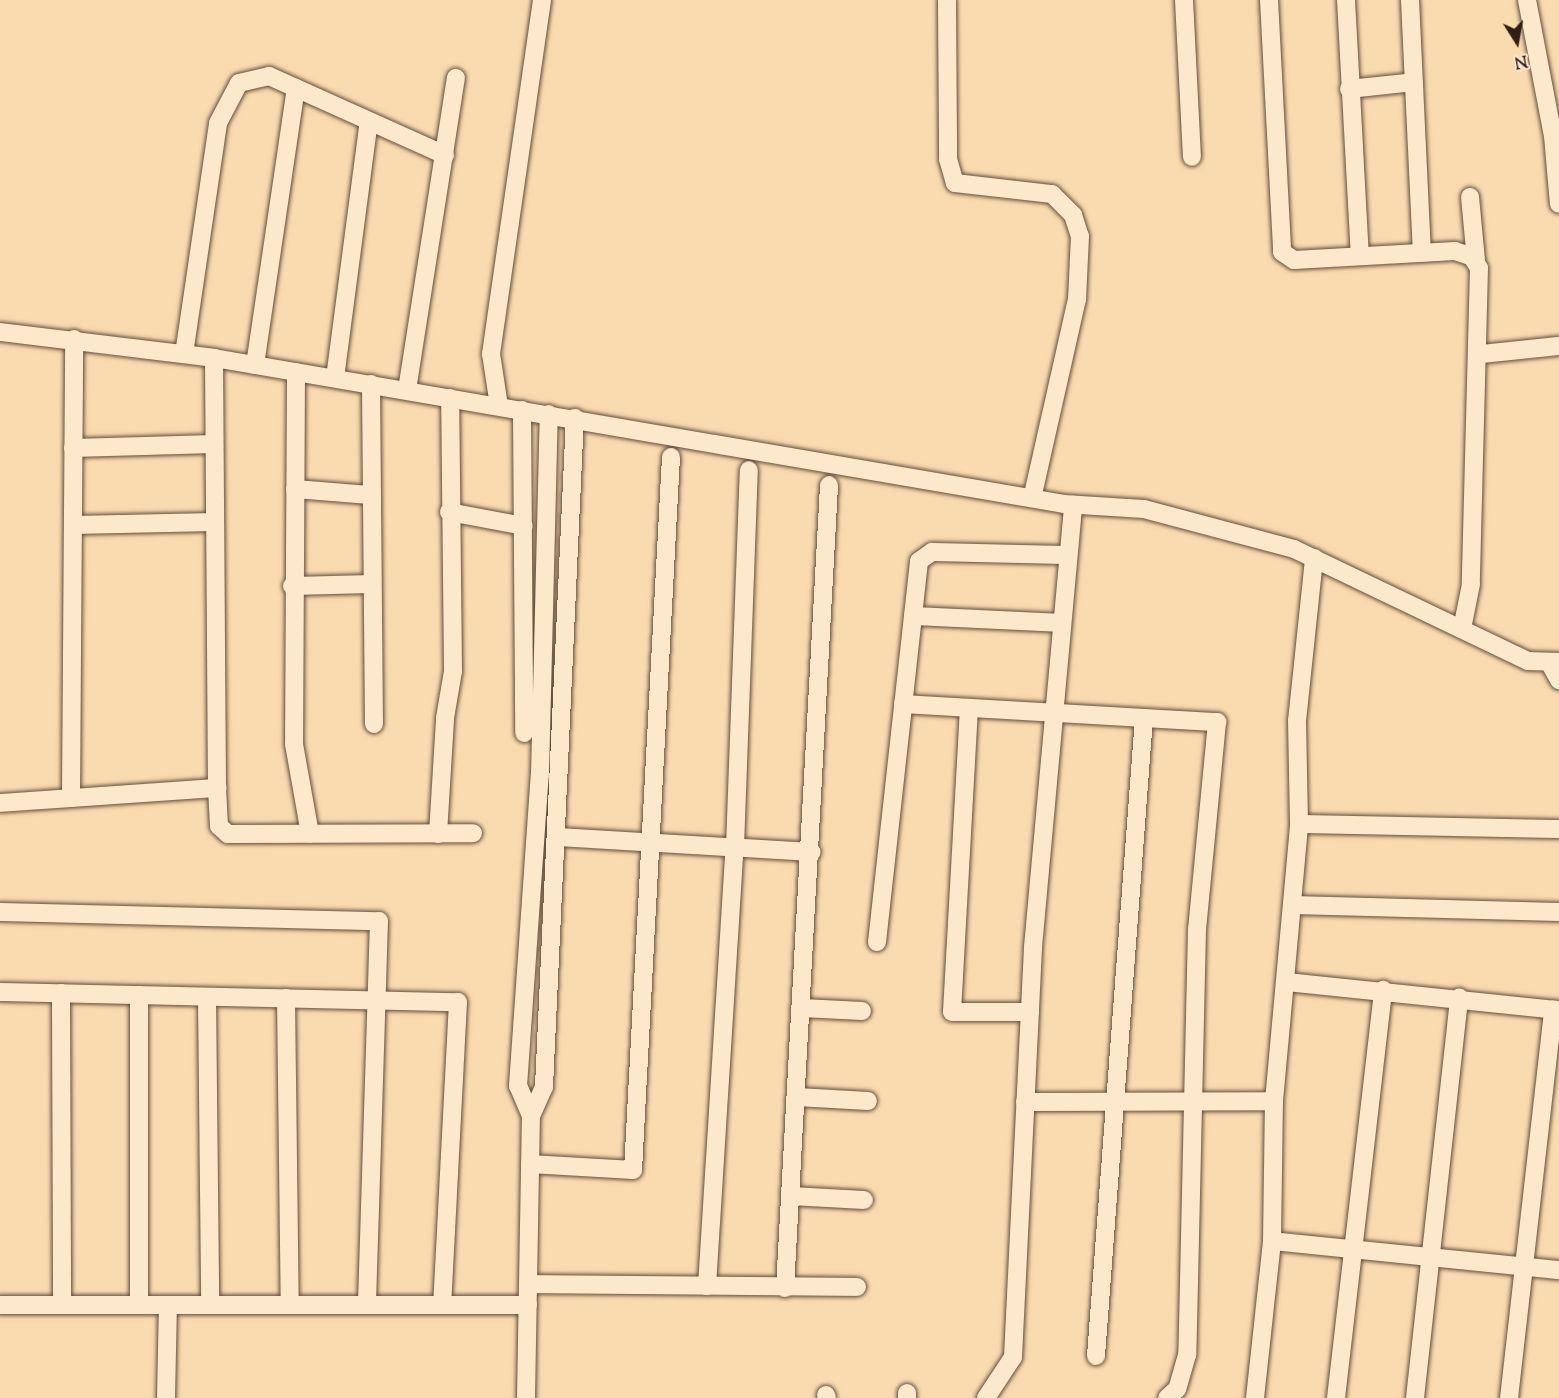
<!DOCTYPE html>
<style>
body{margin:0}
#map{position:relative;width:1559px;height:1398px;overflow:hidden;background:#fadbaf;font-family:"Sorts Mill Goudy",serif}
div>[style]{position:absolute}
.roads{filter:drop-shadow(0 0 2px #634d3c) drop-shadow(0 0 2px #634d3c)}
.minor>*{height:18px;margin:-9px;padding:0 9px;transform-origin:9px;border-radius:9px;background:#fce8cb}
span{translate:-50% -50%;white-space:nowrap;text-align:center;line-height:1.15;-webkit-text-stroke:6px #fce8cb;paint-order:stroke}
.north{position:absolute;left:1487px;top:12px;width:60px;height:60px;-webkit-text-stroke:4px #fce8cb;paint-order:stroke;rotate:169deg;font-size:16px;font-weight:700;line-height:24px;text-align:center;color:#311e16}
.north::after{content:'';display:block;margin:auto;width:21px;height:27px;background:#311e16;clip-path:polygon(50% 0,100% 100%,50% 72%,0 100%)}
</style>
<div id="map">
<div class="roads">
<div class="minor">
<i style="left:947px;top:0;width:159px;rotate:89.6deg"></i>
<i style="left:948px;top:159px;width:25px;rotate:74deg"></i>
<i style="left:955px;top:183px;width:98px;rotate:6.5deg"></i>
<i style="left:1052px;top:194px;width:30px;rotate:45deg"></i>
<i style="left:1073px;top:215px;width:22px;rotate:72deg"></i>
<i style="left:1080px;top:236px;width:63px;rotate:92.7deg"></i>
<i style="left:1077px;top:299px;width:201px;rotate:102.7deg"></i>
<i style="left:1184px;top:0;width:157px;rotate:87.1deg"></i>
<i style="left:1269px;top:0;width:252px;rotate:87deg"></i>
<i style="left:1282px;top:252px;width:14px;rotate:34deg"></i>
<i style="left:1294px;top:260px;width:161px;rotate:-3.2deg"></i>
<i style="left:1455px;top:251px;width:18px;rotate:19deg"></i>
<i style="left:1472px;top:257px;width:13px;rotate:58deg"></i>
<i style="left:1479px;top:268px;width:316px;rotate:91.5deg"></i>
<i style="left:1471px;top:584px;width:46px;rotate:101.3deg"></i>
<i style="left:1346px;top:0;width:256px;rotate:86.9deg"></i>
<i style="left:1410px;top:0;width:253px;rotate:87.3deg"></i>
<i style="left:1527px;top:0;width:138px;rotate:79.2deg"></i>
<i style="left:1553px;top:136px;width:68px;rotate:85deg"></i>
<i style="left:1349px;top:89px;width:65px;rotate:-6.1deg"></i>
<i style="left:1470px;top:197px;width:63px;rotate:84.6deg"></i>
<i style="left:0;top:332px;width:216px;rotate:6.9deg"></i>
<i style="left:214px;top:358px;width:862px;rotate:9.75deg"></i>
<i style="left:1064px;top:504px;width:80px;rotate:3.6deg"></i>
<i style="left:1144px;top:509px;width:155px;rotate:14.9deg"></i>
<i style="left:1294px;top:549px;width:259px;rotate:25.6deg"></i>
<i style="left:1528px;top:661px;width:31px;rotate:2deg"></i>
<i style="left:184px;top:354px;width:233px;rotate:-81.6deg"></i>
<i style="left:218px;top:123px;width:45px;rotate:-62.3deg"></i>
<i style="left:239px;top:83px;width:31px;rotate:-13deg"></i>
<i style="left:269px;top:76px;width:193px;rotate:24.2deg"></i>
<i style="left:1481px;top:354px;width:78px;rotate:-5.9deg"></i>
<i style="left:255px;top:365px;width:280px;rotate:-81.6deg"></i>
<i style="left:296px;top:372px;width:372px;rotate:90.3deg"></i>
<i style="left:294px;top:744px;width:91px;rotate:79.9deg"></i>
<i style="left:335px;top:378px;width:259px;rotate:-82.5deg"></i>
<i style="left:371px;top:384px;width:340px;rotate:89.5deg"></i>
<i style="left:407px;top:390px;width:316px;rotate:-81.1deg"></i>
<i style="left:499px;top:406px;width:53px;rotate:-98.7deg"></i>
<i style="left:491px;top:354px;width:358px;rotate:-81.8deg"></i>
<i style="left:522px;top:410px;width:323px;rotate:89.6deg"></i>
<i style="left:73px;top:448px;width:141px;rotate:-1.6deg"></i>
<i style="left:295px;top:489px;width:75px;rotate:4.6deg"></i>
<i style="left:449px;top:512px;width:76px;rotate:10.6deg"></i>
<i style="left:73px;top:525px;width:142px;rotate:-1.2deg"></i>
<i style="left:292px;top:586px;width:80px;rotate:-1.4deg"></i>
<i style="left:913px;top:616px;width:146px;rotate:2.7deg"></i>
<i style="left:1549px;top:662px;width:21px;rotate:61deg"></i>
<i style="left:903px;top:704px;width:315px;rotate:3.3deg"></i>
<i style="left:1217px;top:722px;width:208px;rotate:95.5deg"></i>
<i style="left:1197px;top:929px;width:426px;rotate:91.3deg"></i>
<i style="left:1187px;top:1355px;width:35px;rotate:106deg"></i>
<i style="left:1177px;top:1389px;width:13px;rotate:138deg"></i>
<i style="left:969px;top:708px;width:304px;rotate:93.2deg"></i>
<i style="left:952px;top:1012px;width:78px"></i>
<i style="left:217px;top:788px;width:38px;rotate:87deg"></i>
<i style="left:219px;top:826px;width:12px;rotate:42deg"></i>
<i style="left:228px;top:834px;width:245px;rotate:-0.2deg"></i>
<i style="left:71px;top:798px;width:459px;rotate:-89.6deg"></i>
<i style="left:0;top:803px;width:218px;rotate:-4deg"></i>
<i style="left:217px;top:788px;width:430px;rotate:-90.4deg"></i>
<i style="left:1299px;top:824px;width:260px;rotate:1.1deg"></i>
<i style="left:438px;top:834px;width:116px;rotate:-86.5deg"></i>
<i style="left:445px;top:718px;width:48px;rotate:-80.3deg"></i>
<i style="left:453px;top:671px;width:273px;rotate:-90.6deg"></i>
<i style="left:558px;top:837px;width:254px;rotate:3.4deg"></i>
<i style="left:1292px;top:905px;width:267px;rotate:1.5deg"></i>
<i style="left:0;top:912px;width:379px;rotate:1.4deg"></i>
<i style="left:379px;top:921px;width:382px;rotate:91.8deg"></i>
<i style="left:877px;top:942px;width:383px;rotate:-83.7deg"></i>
<i style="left:919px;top:561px;width:16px;rotate:-35deg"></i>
<i style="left:932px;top:552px;width:134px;rotate:1.3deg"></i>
<i style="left:1286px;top:982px;width:274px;rotate:5.9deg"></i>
<i style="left:0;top:992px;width:458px;rotate:1.3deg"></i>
<i style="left:458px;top:1002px;width:301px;rotate:93deg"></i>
<i style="left:61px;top:993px;width:312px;rotate:89.8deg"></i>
<i style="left:139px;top:995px;width:310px;rotate:90deg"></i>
<i style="left:207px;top:997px;width:307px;rotate:89.4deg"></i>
<i style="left:286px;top:998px;width:306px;rotate:89.3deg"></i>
<i style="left:802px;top:1008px;width:60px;rotate:2.9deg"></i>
<i style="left:797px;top:1097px;width:71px;rotate:3.2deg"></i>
<i style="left:1025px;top:1102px;width:249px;rotate:-0.2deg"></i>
<i style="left:531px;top:1116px;width:33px;rotate:-113deg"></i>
<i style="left:518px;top:1086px;width:313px;rotate:-86deg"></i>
<i style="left:540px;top:774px;width:360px;rotate:-88.6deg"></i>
<i style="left:530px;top:1164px;width:103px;rotate:3.3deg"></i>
<i style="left:633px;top:1170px;width:714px;rotate:-86.95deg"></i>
<i style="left:791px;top:1196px;width:73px;rotate:3.1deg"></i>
<i style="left:1272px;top:1241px;width:288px;rotate:5.8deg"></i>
<i style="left:528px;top:1284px;width:329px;rotate:0.5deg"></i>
<i style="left:707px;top:1286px;width:440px;rotate:-86.4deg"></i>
<i style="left:735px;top:847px;width:377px;rotate:-87.9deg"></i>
<i style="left:785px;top:1288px;width:804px;rotate:-86.86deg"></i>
<i style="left:0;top:1305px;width:528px"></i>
<i style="left:1096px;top:1356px;width:640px;rotate:-85.7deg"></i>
<i style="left:907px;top:1393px;width:5px;rotate:90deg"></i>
<i style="left:826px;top:1395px;width:3px;rotate:72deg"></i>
<i style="left:166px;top:1398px;width:93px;rotate:-88.8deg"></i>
<i style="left:526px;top:1398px;width:282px;rotate:-89deg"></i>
<i style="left:531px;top:1116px;width:32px;rotate:-66deg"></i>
<i style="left:544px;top:1087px;width:670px;rotate:-87.35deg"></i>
<i style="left:986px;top:1398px;width:49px;rotate:-56.6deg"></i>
<i style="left:1013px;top:1357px;width:410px;rotate:-87.2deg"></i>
<i style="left:1033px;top:947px;width:444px;rotate:-84.8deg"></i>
<i style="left:1255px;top:1398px;width:158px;rotate:-83.8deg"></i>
<i style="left:1272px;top:1241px;width:140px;rotate:-89.2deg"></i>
<i style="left:1274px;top:1101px;width:278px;rotate:-84.8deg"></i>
<i style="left:1299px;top:824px;width:103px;rotate:-91.1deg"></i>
<i style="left:1297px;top:721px;width:164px;rotate:-84deg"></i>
<i style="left:1336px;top:1398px;width:411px;rotate:-83.4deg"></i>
<i style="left:1415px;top:1398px;width:403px;rotate:-83.7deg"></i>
<i style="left:1509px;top:1398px;width:391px;rotate:-83.5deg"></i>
</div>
</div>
<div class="north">N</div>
</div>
